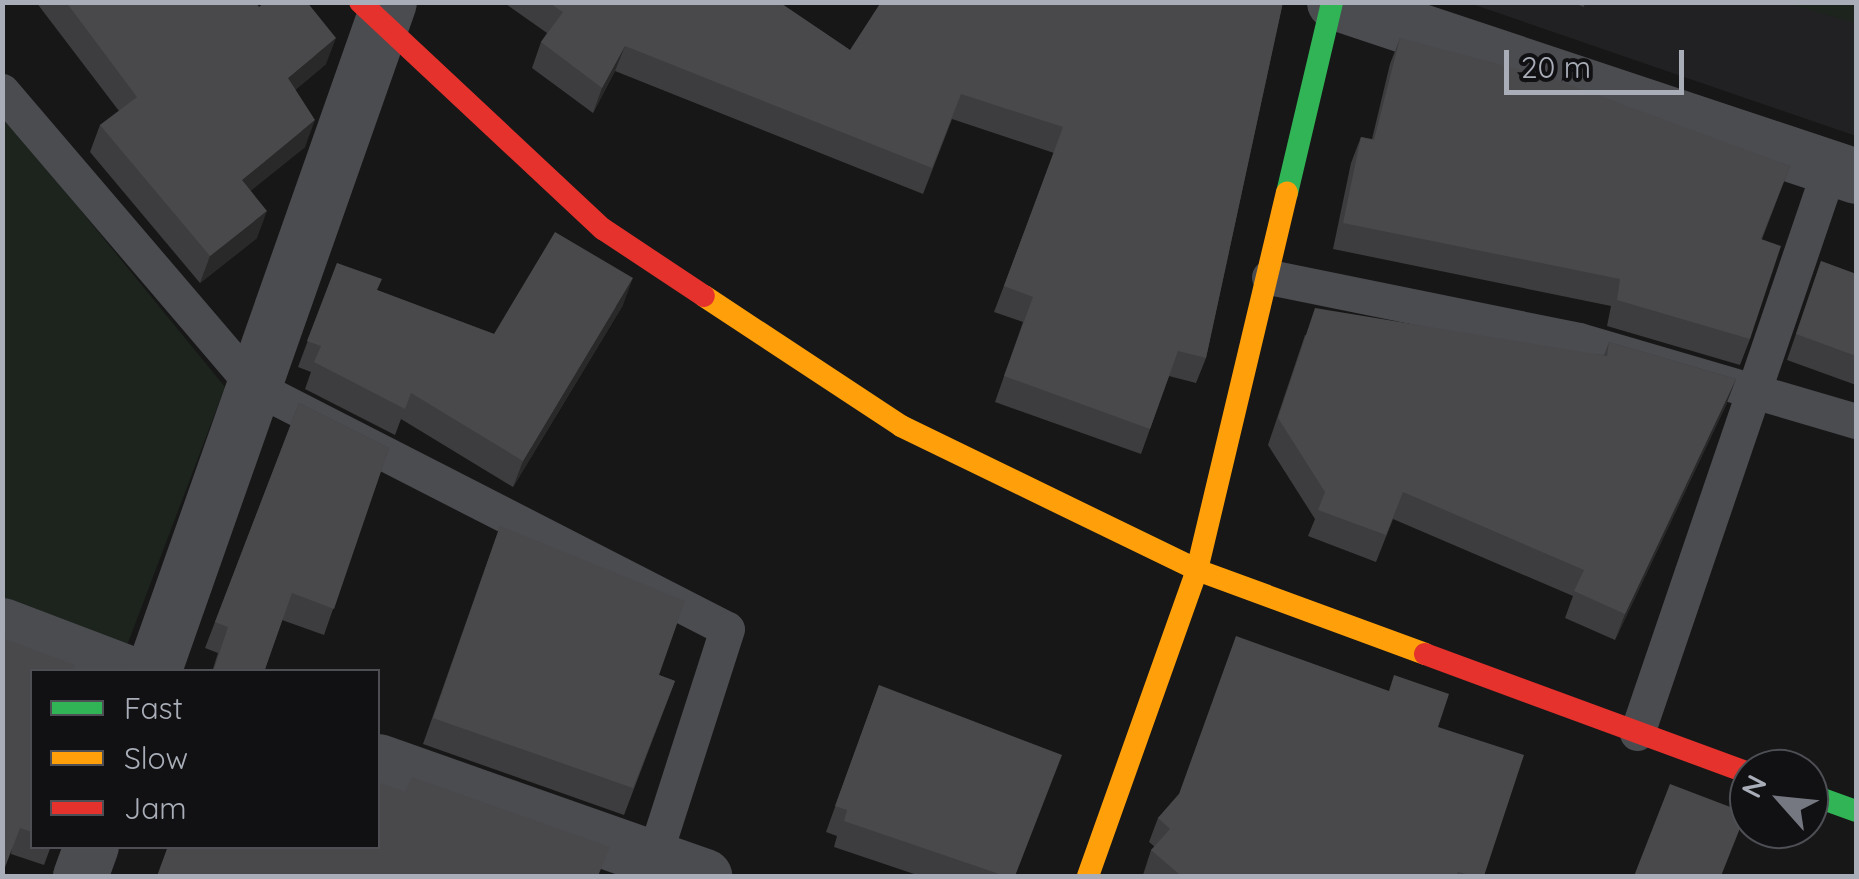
<!DOCTYPE html>
<style>
body{margin:0}
#map{position:relative;width:1859px;height:879px;overflow:hidden;background:#171717;font-family:Quicksand,sans-serif}
div>[style]{position:absolute}
.built>*{inset:0;background:#212123}
.green>*{inset:0;background:#1d241e}
.lane>*{height:35px;margin:-17.5px;padding:0 17.5px;transform-origin:17.5px;border-radius:17.5px;background:#4b4c50}
.street>*{height:55px;margin:-27.5px;padding:0 27.5px;transform-origin:27.5px;border-radius:27.5px;background:#4b4c50}
.fast>*{height:22px;margin:-11px;padding:0 11px;transform-origin:11px;border-radius:11px;background:#30b455}
.slow>*{height:22px;margin:-11px;padding:0 11px;transform-origin:11px;border-radius:11px;background:#ff9f0a}
.jam>*{height:22px;margin:-11px;padding:0 11px;transform-origin:11px;border-radius:11px;background:#e5322d}
.wall>*{inset:0;background:#3d3d3f}
.shaded-wall>*{inset:0;background:#29292a}
.building>*{inset:0;background:#49494c}
span{translate:-50% -50%;white-space:nowrap;text-align:center;line-height:1.15;-webkit-text-stroke:8px #111113;paint-order:stroke}
.frame{position:absolute;inset:0;border:5px solid #a8adb8;pointer-events:none}
.legend{position:absolute;left:30px;top:669px;width:350px;height:180px;box-sizing:border-box;background:#111113;border:2px solid #4d4f55;margin:0;padding:12px 18px;list-style:none;font-size:30px;color:#a8adb8}
.legend li{display:flex;align-items:center;gap:20px;height:50px}
.legend b{width:50px;border:2px solid #4d4f55}
.north{position:absolute;left:1729px;top:749px;width:100px;height:100px;box-sizing:border-box;background:#111113;border:2px solid #4d4f55;border-radius:50%;rotate:297deg;font-size:28px;font-weight:700;line-height:40px;text-align:center;color:#a8adb8}
.north::after{content:'';display:block;margin:auto;width:35px;height:45px;background:#757880;clip-path:polygon(50% 0,100% 100%,50% 72%,0 100%)}
.scale{position:absolute;left:1504px;top:50px;width:180px;height:45px;box-sizing:border-box;border:5px solid #a8adb8;border-top:0;padding-left:12px;font-size:30px;line-height:35px;white-space:nowrap;color:#a8adb8;-webkit-text-stroke:8px #111113;paint-order:stroke}
</style>
<div id="map">
<div class="built">
<i style="clip-path:polygon(1469px 3px,1856px 3px,1856px 136px)"></i>
</div>
<div class="green">
<i style="clip-path:polygon(1786px 3px,1856px 3px,1856px 23px)"></i>
<i style="clip-path:polygon(2px 114px,225px 387px,126px 648px,3px 603px)"></i>
</div>
<div class="lane">
<i style="left:2px;top:91px;width:389px;rotate:49.5deg"></i>
<i style="left:255px;top:387px;width:530px;rotate:27.14deg"></i>
<i style="left:727px;top:629px;width:242px;rotate:107.8deg"></i>
<i style="left:1269px;top:277px;width:316px;rotate:11.5deg"></i>
<i style="left:1579px;top:340px;width:289px;rotate:16.3deg"></i>
<i style="left:1637px;top:733px;width:598px;rotate:-71.17deg"></i>
</div>
<div class="street">
<i style="left:1334px;top:2px;width:550px;rotate:18.43deg"></i>
<i style="left:2px;top:625px;width:133px;rotate:20.8deg"></i>
<i style="left:153px;top:672px;width:710px;rotate:-70.6deg"></i>
<i style="left:378px;top:761px;width:346px;rotate:19.4deg"></i>
<i style="left:80px;top:876px;width:32px;rotate:-70deg"></i>
</div>
<div class="fast">
<i style="left:1287px;top:193px;width:196px;rotate:-76.7deg"></i>
<i style="left:1809px;top:794px;width:50px;rotate:19.9deg"></i>
</div>
<div class="slow">
<i style="left:704px;top:296px;width:236px;rotate:33.4deg"></i>
<i style="left:901px;top:426px;width:329px;rotate:25.9deg"></i>
<i style="left:1197px;top:570px;width:243px;rotate:20.2deg"></i>
<i style="left:1088px;top:876px;width:325px;rotate:-70.4deg"></i>
<i style="left:1197px;top:570px;width:388px;rotate:-76.6deg"></i>
</div>
<div class="jam">
<i style="left:360px;top:2px;width:333px;rotate:43.1deg"></i>
<i style="left:603px;top:229px;width:121px;rotate:33.6deg"></i>
<i style="left:1425px;top:654px;width:345px;rotate:20.2deg"></i>
</div>
<div class="wall">
<i style="clip-path:polygon(36px 2px,255px 2px,259px 7px,326px 64px,295px 90px,305px 147px,250px 191px,257px 238px,200px 283px,90px 152px,100px 125px,119px 111px)"></i>
<i style="clip-path:polygon(503px 2px,779px 2px,850px 50px,1283px 2px,1206px 358px,1196px 383px,1169px 376px,1141px 454px,995px 402px,1023px 322px,994px 312px,1054px 153px,952px 119px,923px 194px,615px 71px,593px 113px,532px 68px,541px 42px,547px 33px)"></i>
<i style="clip-path:polygon(1570px 2px,1585px 2px,1584px 7px)"></i>
<i style="clip-path:polygon(1400px 38px,1790px 166px,1762px 239px,1750px 339px,1740px 365px,1607px 326px,1611px 306px,1333px 249px,1351px 163px,1361px 137px,1372px 139px,1390px 64px)"></i>
<i style="clip-path:polygon(1821px 261px,1856px 274px,1856px 385px,1787px 360px)"></i>
<i style="clip-path:polygon(337px 263px,377px 290px,494px 334px,623px 305px,513px 487px,401px 419px,395px 435px,305px 389px,311px 372px,298px 367px)"></i>
<i style="clip-path:polygon(1305px 335px,1604px 355px,1609px 342px,1736px 379px,1726px 405px,1615px 640px,1565px 618px,1573px 596px,1393px 519px,1376px 562px,1308px 536px,1315px 519px,1268px 445px)"></i>
<i style="clip-path:polygon(299px 403px,389px 448px,324px 635px,282px 620px,264px 672px,212px 672px,218px 653px,205px 648px)"></i>
<i style="clip-path:polygon(500px 526px,659px 675px,675px 681px,624px 815px,423px 744px)"></i>
<i style="clip-path:polygon(32px 672px,32px 846px,51px 846px,44px 865px,11px 854px)"></i>
<i style="clip-path:polygon(879px 685px,1016px 876px,920px 876px,834px 847px,837px 836px,826px 832px)"></i>
<i style="clip-path:polygon(1438px 727px,1484px 876px,1145px 876px,1143px 875px,1151px 850px,1155px 847px,1149px 842px,1158px 818px,1179px 794px)"></i>
</div>
<div class="shaded-wall">
<i style="clip-path:polygon(336px 38px,326px 64px,278px 104px,288px 78px)"></i>
<i style="clip-path:polygon(625px 46px,615px 71px,593px 113px,602px 88px)"></i>
<i style="clip-path:polygon(315px 120px,305px 147px,232px 206px,242px 180px)"></i>
<i style="clip-path:polygon(267px 211px,257px 238px,200px 283px,210px 256px)"></i>
<i style="clip-path:polygon(633px 278px,623px 305px,513px 487px,523px 461px)"></i>
<i style="clip-path:polygon(1736px 379px,1726px 405px,1615px 640px,1625px 614px)"></i>
</div>
<div class="building">
<i style="clip-path:polygon(66px 2px,255px 2px,259px 7px,265px 2px,307px 2px,336px 38px,288px 78px,315px 120px,242px 180px,267px 211px,210px 256px,100px 125px,137px 97px)"></i>
<i style="clip-path:polygon(548px 2px,779px 2px,850px 50px,881px 2px,1283px 2px,1206px 358px,1178px 351px,1150px 429px,1004px 376px,1033px 297px,1004px 286px,1063px 127px,961px 94px,932px 168px,625px 46px,602px 88px,541px 42px,563px 12px)"></i>
<i style="clip-path:polygon(1400px 38px,1551px 78px,1790px 166px,1761px 239px,1781px 246px,1750px 339px,1617px 300px,1620px 279px,1343px 223px,1361px 137px,1374px 140px)"></i>
<i style="clip-path:polygon(555px 232px,633px 278px,523px 461px,411px 393px,405px 409px,314px 362px,321px 346px,307px 341px,337px 263px,382px 279px,377px 290px,494px 334px)"></i>
<i style="clip-path:polygon(1821px 261px,1856px 274px,1856px 356px,1796px 334px)"></i>
<i style="clip-path:polygon(1315px 308px,1607px 356px,1609px 342px,1736px 379px,1625px 614px,1574px 591px,1584px 570px,1403px 492px,1386px 535px,1318px 510px,1325px 492px,1278px 418px)"></i>
<i style="clip-path:polygon(299px 403px,389px 448px,334px 609px,292px 593px,264px 672px,213px 672px,228px 627px,215px 622px)"></i>
<i style="clip-path:polygon(500px 526px,685px 601px,659px 675px,675px 681px,633px 788px,433px 718px)"></i>
<i style="clip-path:polygon(1236px 636px,1389px 691px,1394px 675px,1449px 694px,1438px 727px,1524px 755px,1484px 876px,1473px 876px,1458px 872px,1456px 876px,1178px 876px,1179px 874px,1151px 850px,1170px 829px,1158px 818px,1179px 794px)"></i>
<i style="clip-path:polygon(2px 638px,75px 665px,72px 672px,32px 672px,32px 832px,20px 828px,2px 875px)"></i>
<i style="clip-path:polygon(879px 685px,1062px 755px,1015px 876px,1005px 876px,844px 821px,847px 810px,835px 806px)"></i>
<i style="clip-path:polygon(412px 777px,610px 847px,598px 876px,157px 876px,168px 846px,378px 846px,378px 782px,405px 792px)"></i>
<i style="clip-path:polygon(1670px 784px,1746px 813px,1721px 876px,1634px 876px)"></i>
</div>
<div class="frame"></div>
<ul class="legend">
<li><b style="height:12px;background:#30b455"></b>Fast</li>
<li><b style="height:12px;background:#ff9f0a"></b>Slow</li>
<li><b style="height:12px;background:#e5322d"></b>Jam</li>
</ul>
<div class="north">N</div>
<div class="scale">20 m</div>
</div>
